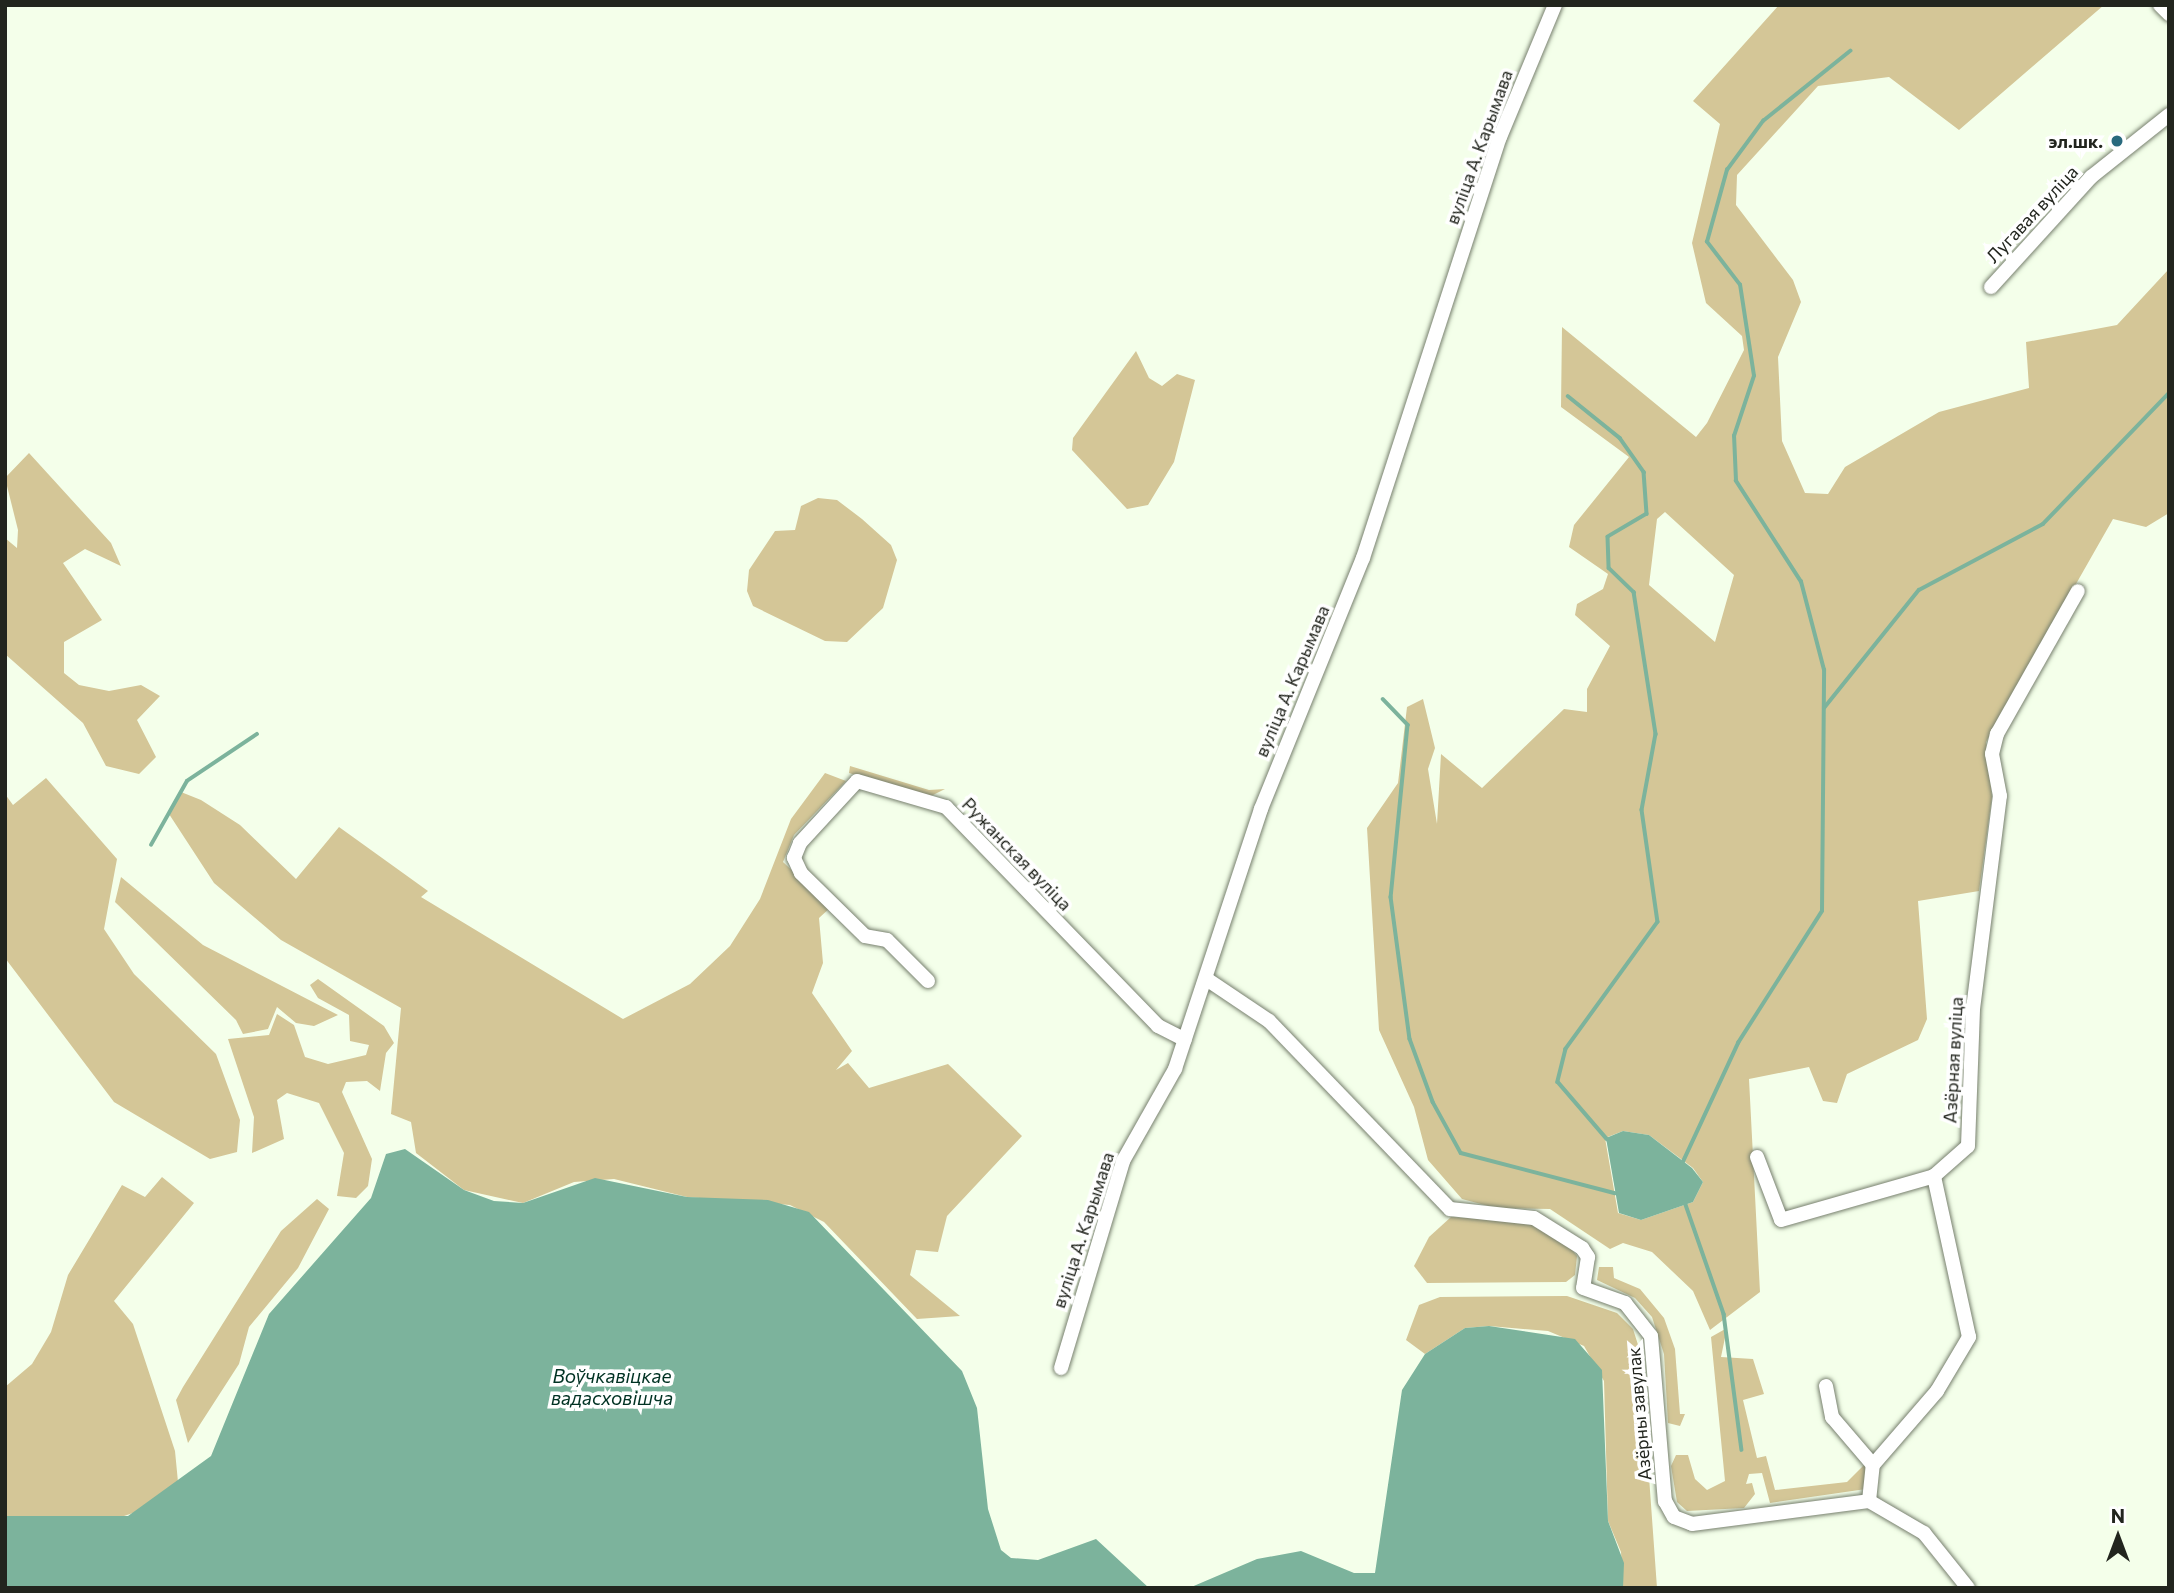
<!DOCTYPE html>
<meta charset="utf-8">
<style>
body{margin:0}
#map{position:relative;width:2174px;height:1593px;overflow:hidden;background:#f4ffea;font-family:Commissioner,sans-serif}
div>[style]{position:absolute}
.green>*{inset:0;background:#d4c697}
.water>*{inset:0;background:#7cb39c}
.stream>*{height:3.5px;margin:-1.75px;padding:0 1.75px;transform-origin:1.75px;border-radius:1.75px;background:#7cb39c}
.roads{filter:drop-shadow(0 0 2px #77806e) drop-shadow(0 0 2px #77806e)}
.minor>*{height:14px;margin:-7px;padding:0 7px;transform-origin:7px;border-radius:7px;background:#fff}
.dots>*{width:19px;height:19px;translate:-50% -50%;box-sizing:border-box;border:4px solid #fff;border-radius:50%}
span{translate:-50% -50%;white-space:nowrap;text-align:center;line-height:1.15;-webkit-text-stroke:7px #fff;paint-order:stroke}
.poi-label{font-size:18px;color:#22251e;font-weight:700}
.right{translate:-100% -50%;text-align:right}
.street-label{font-size:18px;color:#22251e}
.water-label{font-size:19px;color:#003223;font-style:italic}
.frame{position:absolute;inset:0;border:7px solid #22251e;pointer-events:none}
.north{position:absolute;left:2083px;top:1502px;width:70px;height:70px;-webkit-text-stroke:5px #fff;paint-order:stroke;rotate:0deg;font-size:19px;font-weight:700;line-height:28px;text-align:center;color:#22251e}
.north::after{content:'';display:block;margin:auto;width:24px;height:32px;background:#22251e;clip-path:polygon(50% 0,100% 100%,50% 72%,0 100%)}
</style>
<div id="map">
<div class="green">
<i style="clip-path:polygon(evenodd,1779px 5px,2104px 5px,1959px 130px,1889px 77px,1818px 86px,1737px 175px,1736px 205px,1793px 280px,1801px 302px,1778px 357px,1782px 441px,1805px 493px,1828px 494px,1845px 467px,1939px 412px,2029px 388px,2026px 342px,2117px 325px,2168px 270px,2169px 513px,2146px 527px,2113px 519px,1986px 742px,1992px 797px,1979px 891px,1918px 901px,1927px 1019px,1918px 1040px,1847px 1074px,1837px 1103px,1823px 1101px,1809px 1067px,1749px 1079px,1760px 1292px,1710px 1330px,1693px 1291px,1652px 1252px,1623px 1243px,1610px 1249px,1550px 1209px,1496px 1208px,1462px 1199px,1428px 1160px,1414px 1107px,1379px 1030px,1367px 828px,1398px 783px,1407px 707px,1423px 699px,1435px 748px,1428px 769px,1437px 824px,1441px 754px,1482px 788px,1564px 709px,1587px 712px,1587px 689px,1610px 646px,1575px 615px,1577px 604px,1603px 589px,1608px 574px,1569px 547px,1574px 525px,1629px 457px,1561px 407px,1562px 327px,1696px 437px,1707px 423px,1744px 350px,1742px 336px,1706px 303px,1692px 243px,1720px 124px,1693px 101px,1779px 5px,1665px 512px,1734px 575px,1715px 642px,1649px 585px,1657px 519px,1665px 512px,1779px 5px,1623px 1131px,1649px 1135px,1693px 1168px,1703px 1182px,1693px 1202px,1641px 1220px,1618px 1213px,1605px 1138px,1623px 1131px)"></i>
<i style="clip-path:polygon(1136px 351px,1149px 378px,1162px 386px,1177px 374px,1195px 380px,1174px 462px,1148px 505px,1127px 509px,1072px 450px,1073px 438px)"></i>
<i style="clip-path:polygon(29px 453px,111px 543px,121px 566px,85px 549px,63px 563px,102px 620px,64px 642px,64px 673px,79px 685px,109px 691px,141px 685px,160px 696px,137px 720px,156px 757px,139px 774px,106px 766px,83px 723px,5px 654px,5px 538px,17px 548px,18px 530px,5px 478px)"></i>
<i style="clip-path:polygon(818px 498px,837px 500px,862px 519px,891px 545px,897px 560px,883px 608px,847px 642px,825px 641px,753px 606px,747px 591px,749px 570px,775px 531px,795px 530px,801px 506px)"></i>
<i style="clip-path:polygon(850px 766px,929px 790px,945px 789px,929px 797px,849px 773px)"></i>
<i style="clip-path:polygon(825px 773px,846px 781px,794px 835px,783px 862px,831px 907px,819px 918px,823px 963px,812px 993px,852px 1051px,836px 1070px,848px 1063px,869px 1088px,948px 1064px,1022px 1136px,947px 1216px,938px 1252px,916px 1250px,910px 1275px,960px 1316px,917px 1319px,824px 1222px,790px 1205px,687px 1197px,614px 1179px,574px 1182px,523px 1203px,464px 1190px,416px 1153px,411px 1122px,391px 1114px,401px 1008px,281px 940px,214px 883px,169px 814px,181px 792px,201px 800px,240px 825px,296px 879px,339px 827px,428px 891px,421px 897px,623px 1019px,690px 984px,730px 946px,760px 899px,791px 819px)"></i>
<i style="clip-path:polygon(46px 778px,117px 859px,104px 929px,134px 974px,216px 1054px,240px 1120px,237px 1152px,210px 1159px,114px 1102px,5px 958px,5px 794px,13px 805px)"></i>
<i style="clip-path:polygon(121px 877px,203px 945px,338px 1015px,314px 1026px,296px 1023px,277px 1007px,268px 1029px,243px 1034px,236px 1020px,115px 902px)"></i>
<i style="clip-path:polygon(318px 979px,384px 1026px,394px 1043px,386px 1053px,380px 1091px,367px 1081px,346px 1082px,342px 1092px,372px 1159px,368px 1186px,356px 1198px,337px 1196px,344px 1153px,319px 1103px,287px 1093px,277px 1100px,284px 1139px,252px 1153px,254px 1117px,228px 1039px,269px 1035px,277px 1014px,294px 1025px,305px 1057px,328px 1064px,366px 1055px,369px 1045px,350px 1041px,349px 1015px,318px 998px,310px 985px)"></i>
<i style="clip-path:polygon(162px 1177px,194px 1203px,114px 1301px,133px 1324px,175px 1451px,178px 1482px,142px 1510px,112px 1520px,5px 1516px,5px 1387px,32px 1364px,51px 1332px,68px 1275px,122px 1185px,145px 1197px)"></i>
<i style="clip-path:polygon(317px 1199px,329px 1209px,298px 1268px,249px 1327px,239px 1364px,188px 1443px,176px 1400px,183px 1387px,281px 1231px)"></i>
<i style="clip-path:polygon(1451px 1217px,1528px 1222px,1568px 1245px,1577px 1256px,1575px 1275px,1566px 1282px,1427px 1283px,1414px 1266px,1429px 1237px)"></i>
<i style="clip-path:polygon(1599px 1267px,1613px 1267px,1614px 1278px,1640px 1289px,1664px 1318px,1675px 1349px,1680px 1414px,1685px 1414px,1680px 1426px,1668px 1423px,1664px 1354px,1652px 1317px,1635px 1298px,1597px 1280px)"></i>
<i style="clip-path:polygon(1567px 1296px,1617px 1313px,1633px 1329px,1640px 1351px,1657px 1588px,1623px 1588px,1621px 1552px,1608px 1521px,1604px 1381px,1584px 1346px,1548px 1331px,1489px 1326px,1465px 1328px,1425px 1354px,1406px 1340px,1419px 1305px,1440px 1297px)"></i>
<i style="clip-path:polygon(1727px 1328px,1721px 1357px,1753px 1359px,1764px 1394px,1743px 1400px,1757px 1458px,1766px 1456px,1775px 1490px,1847px 1482px,1865px 1464px,1866px 1489px,1770px 1503px,1762px 1473px,1749px 1474px,1746px 1484px,1752px 1483px,1755px 1494px,1744px 1508px,1687px 1511px,1677px 1502px,1671px 1466px,1676px 1455px,1688px 1455px,1695px 1479px,1707px 1490px,1725px 1481px,1711px 1337px)"></i>
</div>
<div class="water">
<i style="clip-path:polygon(1623px 1131px,1649px 1135px,1692px 1168px,1703px 1182px,1693px 1202px,1641px 1220px,1619px 1213px,1606px 1138px)"></i>
<i style="clip-path:polygon(405px 1149px,464px 1190px,494px 1201px,523px 1203px,595px 1178px,687px 1197px,768px 1200px,809px 1212px,962px 1371px,977px 1408px,988px 1509px,1001px 1550px,1011px 1558px,1038px 1560px,1096px 1539px,1149px 1588px,5px 1588px,5px 1516px,128px 1516px,211px 1456px,269px 1314px,371px 1198px,386px 1154px)"></i>
<i style="clip-path:polygon(1489px 1326px,1575px 1339px,1602px 1370px,1608px 1521px,1624px 1563px,1623px 1588px,1189px 1588px,1257px 1559px,1301px 1551px,1354px 1573px,1375px 1573px,1402px 1390px,1425px 1354px,1465px 1328px)"></i>
</div>
<div class="stream">
<i style="left:1568px;top:396px;width:67px;rotate:38.9deg"></i>
<i style="left:1620px;top:438px;width:42px;rotate:54.8deg"></i>
<i style="left:1644px;top:472px;width:42px;rotate:85.9deg"></i>
<i style="left:1647px;top:514px;width:45px;rotate:149.5deg"></i>
<i style="left:1608px;top:537px;width:31px;rotate:88deg"></i>
<i style="left:1609px;top:568px;width:35px;rotate:44deg"></i>
<i style="left:1634px;top:592px;width:144px;rotate:81.2deg"></i>
<i style="left:1656px;top:734px;width:77px;rotate:100.4deg"></i>
<i style="left:1642px;top:810px;width:113px;rotate:81.9deg"></i>
<i style="left:1658px;top:922px;width:157px;rotate:125.9deg"></i>
<i style="left:1566px;top:1049px;width:34px;rotate:104deg"></i>
<i style="left:1558px;top:1082px;width:75px;rotate:49.3deg"></i>
<i style="left:1383px;top:699px;width:36px;rotate:46deg"></i>
<i style="left:1408px;top:725px;width:173px;rotate:95.6deg"></i>
<i style="left:1391px;top:897px;width:143px;rotate:82.4deg"></i>
<i style="left:1410px;top:1039px;width:67px;rotate:69.9deg"></i>
<i style="left:1433px;top:1102px;width:58px;rotate:61.2deg"></i>
<i style="left:1461px;top:1153px;width:159px;rotate:14.6deg"></i>
<i style="left:1824px;top:708px;width:151px;rotate:-51.2deg"></i>
<i style="left:1919px;top:590px;width:140px;rotate:-28deg"></i>
<i style="left:2043px;top:524px;width:182px;rotate:-46.1deg"></i>
<i style="left:151px;top:845px;width:73px;rotate:-60.6deg"></i>
<i style="left:187px;top:781px;width:84px;rotate:-33.9deg"></i>
<i style="left:1681px;top:1166px;width:136px;rotate:-65.1deg"></i>
<i style="left:1738px;top:1043px;width:156px;rotate:-57.5deg"></i>
<i style="left:1822px;top:911px;width:241px;rotate:-89.5deg"></i>
<i style="left:1824px;top:670px;width:91px;rotate:-104.6deg"></i>
<i style="left:1801px;top:582px;width:120px;rotate:-122.8deg"></i>
<i style="left:1736px;top:481px;width:45px;rotate:-92.5deg"></i>
<i style="left:1734px;top:436px;width:63px;rotate:-71.6deg"></i>
<i style="left:1754px;top:376px;width:92px;rotate:-98.7deg"></i>
<i style="left:1740px;top:285px;width:54px;rotate:-127.5deg"></i>
<i style="left:1707px;top:242px;width:75px;rotate:-74.5deg"></i>
<i style="left:1727px;top:170px;width:61px;rotate:-53.7deg"></i>
<i style="left:1763px;top:121px;width:112px;rotate:-38.8deg"></i>
<i style="left:1685px;top:1202px;width:119px;rotate:70.8deg"></i>
<i style="left:1724px;top:1314px;width:137px;rotate:82.5deg"></i>
</div>
<div class="roads">
<div class="minor">
<i style="left:2160px;top:5px;width:13px;rotate:45deg"></i>
<i style="left:1991px;top:287px;width:149px;rotate:-47.7deg"></i>
<i style="left:2091px;top:177px;width:100px;rotate:-38.5deg"></i>
<i style="left:1208px;top:980px;width:73px;rotate:33.9deg"></i>
<i style="left:1269px;top:1021px;width:261px;rotate:46.1deg"></i>
<i style="left:1450px;top:1209px;width:84px;rotate:6.1deg"></i>
<i style="left:1534px;top:1218px;width:57px;rotate:32deg"></i>
<i style="left:1582px;top:1248px;width:11px;rotate:56deg"></i>
<i style="left:1588px;top:1257px;width:31px;rotate:99deg"></i>
<i style="left:1583px;top:1288px;width:45px;rotate:19.7deg"></i>
<i style="left:1625px;top:1303px;width:42px;rotate:51.8deg"></i>
<i style="left:1651px;top:1336px;width:166px;rotate:85.2deg"></i>
<i style="left:1665px;top:1501px;width:18px;rotate:61deg"></i>
<i style="left:1674px;top:1517px;width:19px;rotate:21deg"></i>
<i style="left:1692px;top:1524px;width:178px;rotate:-7.4deg"></i>
<i style="left:1869px;top:1501px;width:64px;rotate:30.2deg"></i>
<i style="left:1924px;top:1533px;width:70px;rotate:51.3deg"></i>
<i style="left:928px;top:981px;width:58px;rotate:-135deg"></i>
<i style="left:887px;top:940px;width:22px;rotate:-170deg"></i>
<i style="left:865px;top:936px;width:90px;rotate:-135.5deg"></i>
<i style="left:801px;top:873px;width:17px;rotate:-115deg"></i>
<i style="left:794px;top:858px;width:16px;rotate:-68deg"></i>
<i style="left:800px;top:843px;width:84px;rotate:-47.4deg"></i>
<i style="left:857px;top:781px;width:93px;rotate:16.3deg"></i>
<i style="left:946px;top:807px;width:305px;rotate:45.9deg"></i>
<i style="left:1158px;top:1026px;width:30px;rotate:27deg"></i>
<i style="left:1757px;top:1157px;width:67px;rotate:69.1deg"></i>
<i style="left:1781px;top:1220px;width:159px;rotate:-16deg"></i>
<i style="left:1061px;top:1368px;width:216px;rotate:-73.3deg"></i>
<i style="left:1123px;top:1161px;width:106px;rotate:-60.5deg"></i>
<i style="left:1175px;top:1069px;width:274px;rotate:-71.7deg"></i>
<i style="left:1261px;top:809px;width:271px;rotate:-67.9deg"></i>
<i style="left:1363px;top:558px;width:443px;rotate:-72deg"></i>
<i style="left:1500px;top:137px;width:143px;rotate:-67.4deg"></i>
<i style="left:1826px;top:1386px;width:32px;rotate:79deg"></i>
<i style="left:1832px;top:1417px;width:63px;rotate:49.5deg"></i>
<i style="left:1869px;top:1501px;width:36px;rotate:-84deg"></i>
<i style="left:1873px;top:1465px;width:98px;rotate:-49.1deg"></i>
<i style="left:1937px;top:1391px;width:63px;rotate:-59.3deg"></i>
<i style="left:1969px;top:1337px;width:165px;rotate:-102.3deg"></i>
<i style="left:1934px;top:1176px;width:45px;rotate:-41.4deg"></i>
<i style="left:1968px;top:1146px;width:137px;rotate:-87.9deg"></i>
<i style="left:1973px;top:1009px;width:215px;rotate:-82.8deg"></i>
<i style="left:2000px;top:796px;width:43px;rotate:-100.8deg"></i>
<i style="left:1992px;top:754px;width:21px;rotate:-76deg"></i>
<i style="left:1997px;top:734px;width:164px;rotate:-60.5deg"></i>
</div>
</div>
<div class="dots">
<i style="left:2117px;top:141px;background:#296a7e"></i>
</div>
<div class="poi-label">
<span class="right" style="left:2103px;top:141px">эл.шк.</span>
</div>
<div class="street-label">
<span style="left:1479px;top:147px;rotate:-70deg">вуліца А. Карымава</span>
<span style="left:2032px;top:214px;rotate:-47deg">Лугавая вуліца</span>
<span style="left:1292px;top:681px;rotate:-67deg">вуліца А. Карымава</span>
<span style="left:1017px;top:854px;rotate:46deg">Ружанская вуліца</span>
<span style="left:1953px;top:1060px;rotate:-87deg">Азёрная вуліца</span>
<span style="left:1083px;top:1230px;rotate:-72deg">вуліца А. Карымава</span>
<span style="left:1639px;top:1414px;rotate:-95deg">Азёрны завулак</span>
</div>
<div class="water-label">
<span style="left:612px;top:1387px">Воўчкавіцкае<br>вадасховішча</span>
</div>
<div class="frame"></div>
<div class="north">N</div>
</div>
